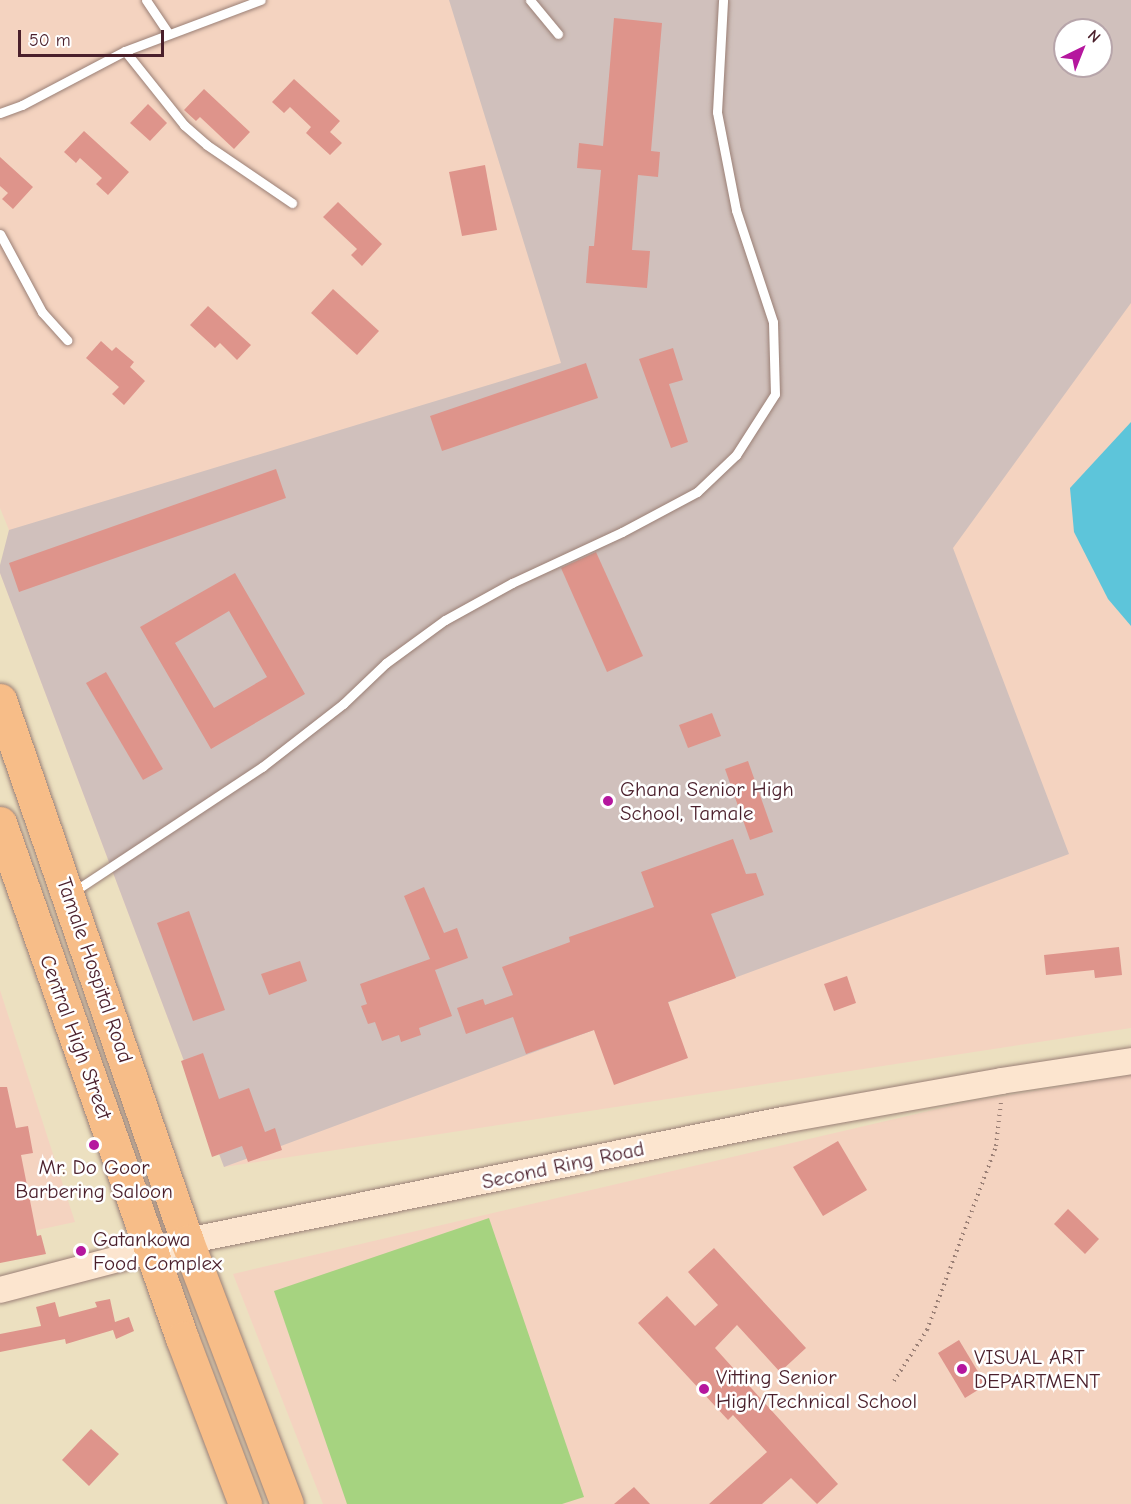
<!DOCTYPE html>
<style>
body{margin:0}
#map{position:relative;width:1131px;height:1504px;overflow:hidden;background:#ece0c0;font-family:"Comic Neue",sans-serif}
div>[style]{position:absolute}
.built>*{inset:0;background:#f4d3c0}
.industrial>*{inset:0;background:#d0c0bc}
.green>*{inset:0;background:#a6d380}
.water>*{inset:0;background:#5dc5da}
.building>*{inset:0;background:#de948b}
.path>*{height:4px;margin-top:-2px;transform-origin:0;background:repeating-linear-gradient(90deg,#9b8076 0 1.5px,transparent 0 6px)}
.roads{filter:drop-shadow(0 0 2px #9b8076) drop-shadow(0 0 2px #9b8076)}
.lane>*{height:9px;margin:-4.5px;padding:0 4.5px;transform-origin:4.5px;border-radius:4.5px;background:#fff}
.secondary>*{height:26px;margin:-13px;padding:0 13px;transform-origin:13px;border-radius:13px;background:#fce5cf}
.highway>*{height:33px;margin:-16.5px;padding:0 16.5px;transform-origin:16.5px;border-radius:16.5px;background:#f7bd88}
.dots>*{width:16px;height:16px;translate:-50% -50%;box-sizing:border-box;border:3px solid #fff;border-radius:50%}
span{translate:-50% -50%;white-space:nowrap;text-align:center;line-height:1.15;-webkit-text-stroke:5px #fff;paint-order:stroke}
.poi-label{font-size:21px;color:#4a1f2b}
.left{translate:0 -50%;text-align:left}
.street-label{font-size:21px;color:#4a1f2b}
.north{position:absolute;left:1053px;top:18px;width:60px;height:60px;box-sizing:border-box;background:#fff;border:2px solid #b7a5aa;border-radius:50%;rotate:43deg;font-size:16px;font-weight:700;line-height:24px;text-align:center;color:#4a1f2b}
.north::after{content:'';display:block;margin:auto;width:21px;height:27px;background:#b5179e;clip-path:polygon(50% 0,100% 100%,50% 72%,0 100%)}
.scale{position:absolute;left:18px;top:30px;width:146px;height:27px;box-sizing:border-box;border:3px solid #4a1f2b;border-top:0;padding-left:8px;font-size:18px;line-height:21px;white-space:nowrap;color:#4a1f2b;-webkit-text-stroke:4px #fff;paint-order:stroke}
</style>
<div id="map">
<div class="built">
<i style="clip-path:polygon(evenodd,0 0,1131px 0,1131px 1028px,224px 1167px,0 573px,9px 530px,0 508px,0 0,1065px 30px,1101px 30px,1101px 66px,1065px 66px,1065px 30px)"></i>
<i style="clip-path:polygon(0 990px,75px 1222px,0 1238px)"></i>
<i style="clip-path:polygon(1131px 1075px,1131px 1504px,323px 1504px,233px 1274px,967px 1102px)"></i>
</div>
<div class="industrial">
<i style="clip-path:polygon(evenodd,449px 0,1131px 0,1131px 303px,953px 548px,1069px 854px,224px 1167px,0 573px,0 565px,9px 530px,561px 363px,449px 0,1065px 30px,1101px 30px,1101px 66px,1065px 66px,1065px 30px)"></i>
</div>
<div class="green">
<i style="clip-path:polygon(489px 1218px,584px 1497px,562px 1504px,347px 1504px,274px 1291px)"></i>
</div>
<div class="water">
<i style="clip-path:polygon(1131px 422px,1131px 626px,1108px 599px,1074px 532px,1070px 488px)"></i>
</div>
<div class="building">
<i style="clip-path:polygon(614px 18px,662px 23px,651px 151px,660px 152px,658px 177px,638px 175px,632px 250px,650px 251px,647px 288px,586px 283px,589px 246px,594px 246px,601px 170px,577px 168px,579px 143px,603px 146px)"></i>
<i style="clip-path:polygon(294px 79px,340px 121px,330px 132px,342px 143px,330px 155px,306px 133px,311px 127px,290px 107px,284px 113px,272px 102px)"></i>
<i style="clip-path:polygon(204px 89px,250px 132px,234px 149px,200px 117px,196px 121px,184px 110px)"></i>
<i style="clip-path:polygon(148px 104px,167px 123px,150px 141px,130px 123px)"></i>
<i style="clip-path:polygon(84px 131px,129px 172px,108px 195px,96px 184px,102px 178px,80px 158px,76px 163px,64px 152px)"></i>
<i style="clip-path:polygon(0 157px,33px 187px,13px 209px,2px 199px,8px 193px,0 186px)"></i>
<i style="clip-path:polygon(485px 165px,497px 230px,462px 236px,449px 172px)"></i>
<i style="clip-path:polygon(338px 202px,382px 244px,362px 266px,351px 255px,357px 249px,323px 217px)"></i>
<i style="clip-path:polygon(333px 289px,379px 331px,357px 355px,311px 313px)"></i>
<i style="clip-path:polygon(208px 306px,251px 345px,237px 360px,220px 343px,215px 348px,190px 325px)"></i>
<i style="clip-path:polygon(101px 341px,112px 351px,116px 347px,134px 362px,130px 367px,145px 381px,124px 405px,112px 394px,119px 387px,86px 358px)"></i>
<i style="clip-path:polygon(673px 348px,683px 380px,669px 384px,688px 442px,671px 448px,639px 359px)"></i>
<i style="clip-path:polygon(586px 363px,598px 398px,442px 451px,430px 416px)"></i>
<i style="clip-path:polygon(276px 469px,286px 498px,19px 592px,9px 563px)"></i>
<i style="clip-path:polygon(596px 552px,643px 656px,607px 672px,561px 568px)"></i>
<i style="clip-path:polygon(evenodd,235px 573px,305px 694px,211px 749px,140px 627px,235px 573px,229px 611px,267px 677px,214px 708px,175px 643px,229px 611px)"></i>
<i style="clip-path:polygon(106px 672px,163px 769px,143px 780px,86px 683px)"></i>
<i style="clip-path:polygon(712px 713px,721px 736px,688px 748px,679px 725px)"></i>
<i style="clip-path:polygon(748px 761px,773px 832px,750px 840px,725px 769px)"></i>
<i style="clip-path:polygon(733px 839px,746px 874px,756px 873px,764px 895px,711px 914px,736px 978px,668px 1002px,688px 1058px,614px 1085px,594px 1030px,526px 1054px,513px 1017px,466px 1034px,457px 1008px,483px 999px,485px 1005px,513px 995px,502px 967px,570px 942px,569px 937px,654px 907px,641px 872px)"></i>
<i style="clip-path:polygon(424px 887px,444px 933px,457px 928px,468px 958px,435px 970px,452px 1016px,419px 1028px,421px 1035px,401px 1042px,399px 1035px,382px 1041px,375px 1022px,368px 1024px,361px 1006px,367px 1004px,360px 984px,430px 959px,404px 896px)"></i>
<i style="clip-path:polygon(189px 911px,225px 1010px,193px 1021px,157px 923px)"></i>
<i style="clip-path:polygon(1119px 947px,1122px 975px,1095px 978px,1094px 970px,1046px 975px,1044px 955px)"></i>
<i style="clip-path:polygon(300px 961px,307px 981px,269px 995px,261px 974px)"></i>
<i style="clip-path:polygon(847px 976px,856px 1003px,834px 1011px,824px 984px)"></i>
<i style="clip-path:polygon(203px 1053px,219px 1099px,249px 1088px,265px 1132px,275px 1128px,282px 1150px,248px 1162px,242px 1146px,212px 1157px,181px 1061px)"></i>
<i style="clip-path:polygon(0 1087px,7px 1087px,16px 1128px,28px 1126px,33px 1153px,21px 1155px,37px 1236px,41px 1235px,46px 1254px,0 1263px)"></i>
<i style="clip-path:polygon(838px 1141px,867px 1190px,823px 1216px,793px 1167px)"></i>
<i style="clip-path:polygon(1068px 1209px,1099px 1239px,1085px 1254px,1054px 1224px)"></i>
<i style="clip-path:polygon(714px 1248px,806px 1348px,780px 1372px,737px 1325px,715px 1348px,838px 1484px,817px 1504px,791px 1478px,762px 1504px,709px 1504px,767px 1452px,733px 1415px,728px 1420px,638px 1323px,667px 1296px,695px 1326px,718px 1305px,688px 1272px)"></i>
<i style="clip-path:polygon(110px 1299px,115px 1322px,129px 1317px,134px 1331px,116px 1339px,113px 1330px,66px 1344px,65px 1339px,0 1352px,0 1334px,41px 1326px,36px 1307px,55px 1302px,59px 1317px,97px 1307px,95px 1302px)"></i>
<i style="clip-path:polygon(959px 1340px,986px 1385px,965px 1398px,938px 1353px)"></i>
<i style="clip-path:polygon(91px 1429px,119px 1454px,89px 1486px,62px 1460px)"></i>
<i style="clip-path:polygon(634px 1487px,650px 1504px,614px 1504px)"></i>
</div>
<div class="path">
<i style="left:894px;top:1381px;width:61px;rotate:-57.1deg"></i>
<i style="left:927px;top:1330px;width:197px;rotate:-69.4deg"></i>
<i style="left:996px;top:1146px;width:44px;rotate:-83.5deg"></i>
</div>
<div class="roads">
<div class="lane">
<i style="left:146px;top:0;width:40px;rotate:56deg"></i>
<i style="left:530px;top:0;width:44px;rotate:50.5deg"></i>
<i style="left:125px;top:51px;width:95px;rotate:51.4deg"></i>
<i style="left:184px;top:125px;width:30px;rotate:41deg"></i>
<i style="left:207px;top:145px;width:103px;rotate:34.3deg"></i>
<i style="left:0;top:113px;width:23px;rotate:-20deg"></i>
<i style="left:22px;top:105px;width:116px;rotate:-27.7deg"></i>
<i style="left:125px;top:51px;width:145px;rotate:-20.6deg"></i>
<i style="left:0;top:234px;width:89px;rotate:61.7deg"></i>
<i style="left:42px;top:312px;width:38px;rotate:48deg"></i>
<i style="left:73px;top:892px;width:227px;rotate:-33.5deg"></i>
<i style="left:262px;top:767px;width:103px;rotate:-37.9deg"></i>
<i style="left:343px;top:704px;width:59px;rotate:-43.6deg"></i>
<i style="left:386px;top:663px;width:73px;rotate:-36.1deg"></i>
<i style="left:445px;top:620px;width:77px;rotate:-28.9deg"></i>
<i style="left:512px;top:583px;width:121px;rotate:-24.9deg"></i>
<i style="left:622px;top:532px;width:85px;rotate:-28.1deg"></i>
<i style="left:697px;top:492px;width:54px;rotate:-43.5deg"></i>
<i style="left:736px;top:455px;width:72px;rotate:-57.4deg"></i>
<i style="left:775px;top:394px;width:72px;rotate:-91.6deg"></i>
<i style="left:773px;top:322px;width:118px;rotate:-108.3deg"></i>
<i style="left:736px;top:210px;width:100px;rotate:-101deg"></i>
<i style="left:717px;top:112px;width:112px;rotate:-86.9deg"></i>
</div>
<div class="secondary">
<i style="left:0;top:1290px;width:193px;rotate:-14.7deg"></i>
<i style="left:187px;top:1241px;width:608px;rotate:-11.48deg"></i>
<i style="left:783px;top:1120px;width:221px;rotate:-10.1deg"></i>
<i style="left:1001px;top:1081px;width:132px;rotate:-8.7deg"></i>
</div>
<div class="highway">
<i style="left:0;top:700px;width:572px;rotate:70.93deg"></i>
<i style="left:187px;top:1241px;width:281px;rotate:69.2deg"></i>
<i style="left:0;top:823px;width:546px;rotate:70.54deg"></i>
<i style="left:182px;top:1338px;width:178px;rotate:69.2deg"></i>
</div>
</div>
<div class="dots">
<i style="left:608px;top:801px;background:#b5179e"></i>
<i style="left:94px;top:1145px;background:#b5179e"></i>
<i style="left:81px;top:1251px;background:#b5179e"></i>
<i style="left:962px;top:1369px;background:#b5179e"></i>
<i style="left:704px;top:1389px;background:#b5179e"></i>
</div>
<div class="poi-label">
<span class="left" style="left:620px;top:801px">Ghana Senior High<br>School, Tamale</span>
<span style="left:94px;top:1179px">Mr. Do Goor<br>Barbering Saloon</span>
<span class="left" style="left:93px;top:1251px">Gatankowa<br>Food Complex</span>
<span class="left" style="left:974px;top:1369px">VISUAL ART<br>DEPARTMENT</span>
<span class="left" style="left:716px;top:1389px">Vitting Senior<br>High/Technical School</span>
</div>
<div class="street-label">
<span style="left:95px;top:970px;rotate:71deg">Tamale Hospital Road</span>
<span style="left:76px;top:1037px;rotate:70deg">Central High Street</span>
<span style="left:563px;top:1165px;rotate:-12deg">Second Ring Road</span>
</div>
<div class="north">N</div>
<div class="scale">50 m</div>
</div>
